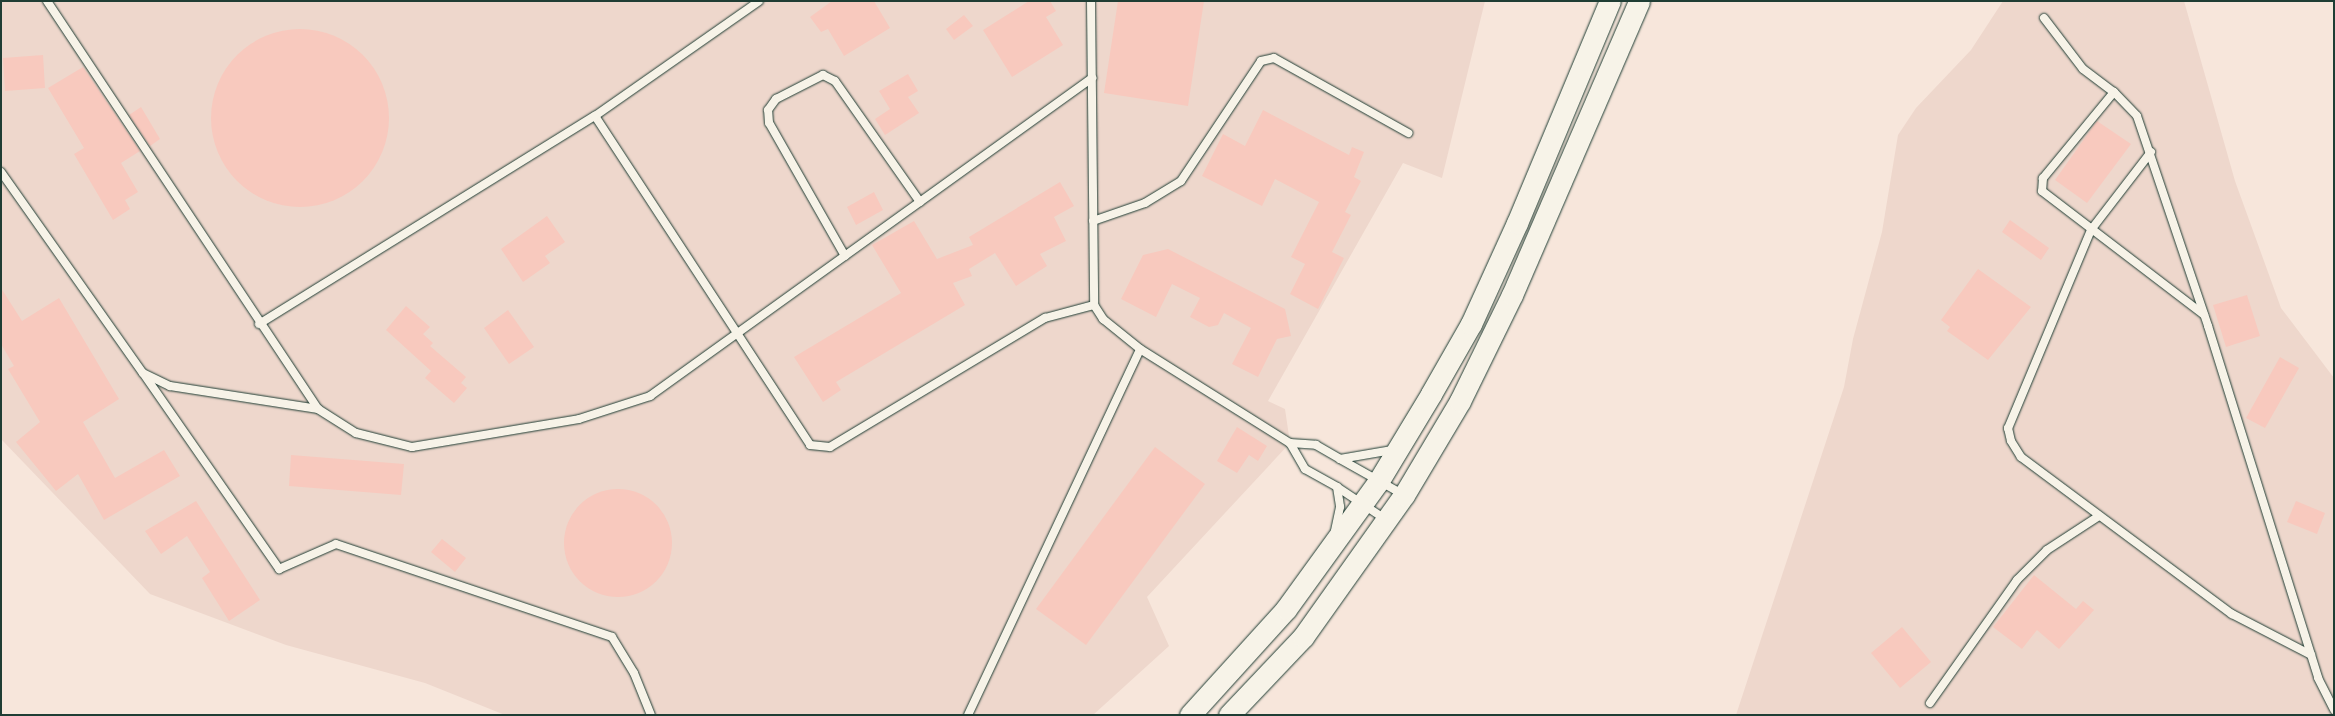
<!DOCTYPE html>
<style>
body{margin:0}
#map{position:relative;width:2335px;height:716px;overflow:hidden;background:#f7e6db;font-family:Caveat,sans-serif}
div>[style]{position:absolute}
.built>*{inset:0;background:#eed7cc}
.building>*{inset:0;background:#f8c9be}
.round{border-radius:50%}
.roads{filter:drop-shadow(0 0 1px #1f3d34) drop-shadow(0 0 1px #1f3d34)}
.lane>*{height:8px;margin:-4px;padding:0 4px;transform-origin:4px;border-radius:4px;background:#f7f3e8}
.secondary>*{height:21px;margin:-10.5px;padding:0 10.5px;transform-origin:10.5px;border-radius:10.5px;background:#f7f3e8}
span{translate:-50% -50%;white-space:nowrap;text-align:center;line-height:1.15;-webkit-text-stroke:4px #f7f3e8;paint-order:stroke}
.frame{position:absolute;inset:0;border:2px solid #1f3d34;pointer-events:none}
</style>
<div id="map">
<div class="built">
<i style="clip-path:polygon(1px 1px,1485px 1px,1442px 178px,1403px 163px,1268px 401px,1285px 409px,1290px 443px,1147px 597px,1169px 646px,1093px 715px,505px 715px,425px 683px,286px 645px,150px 594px,1px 439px)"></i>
<i style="clip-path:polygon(2003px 1px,2184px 1px,2235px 181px,2281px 308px,2334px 378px,2334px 715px,1736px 715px,1844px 387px,1853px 339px,1882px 232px,1898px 135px,1916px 108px,1971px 50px)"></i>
</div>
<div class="building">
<i style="clip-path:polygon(832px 1px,874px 1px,890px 28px,844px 56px,828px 29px,821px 32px,810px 17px)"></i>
<i style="clip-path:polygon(1029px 1px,1050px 1px,1056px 11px,1046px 17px,1063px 45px,1012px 77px,983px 30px)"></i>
<i style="clip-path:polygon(1118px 1px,1204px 1px,1188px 106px,1104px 93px)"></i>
<i style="clip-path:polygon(964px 15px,973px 26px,954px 40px,946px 29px)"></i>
<i class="round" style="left:211px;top:29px;width:178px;height:178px"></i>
<i style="clip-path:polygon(43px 55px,45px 88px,5px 91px,3px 58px)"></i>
<i style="clip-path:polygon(83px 67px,140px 151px,121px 163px,138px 192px,125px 200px,130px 209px,113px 220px,74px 154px,84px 148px,48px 88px)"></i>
<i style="clip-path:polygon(908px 74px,918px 91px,908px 97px,919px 113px,885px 135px,875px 119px,890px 109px,879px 91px)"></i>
<i style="clip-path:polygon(141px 107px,160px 139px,150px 146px,129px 115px)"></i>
<i style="clip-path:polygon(1263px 110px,1349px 155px,1352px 147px,1364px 152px,1354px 177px,1361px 181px,1345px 212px,1351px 215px,1332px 252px,1344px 258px,1318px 309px,1290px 294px,1305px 264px,1291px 257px,1319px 202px,1275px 179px,1262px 206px,1202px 176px,1223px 134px,1245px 146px)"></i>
<i style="clip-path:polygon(2097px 121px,2131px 144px,2087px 203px,2055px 180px)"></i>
<i style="clip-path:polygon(1060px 182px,1074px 206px,1054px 217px,1066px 241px,1040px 254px,1047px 266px,1016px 286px,995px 253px,969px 269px,972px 276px,953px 283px,965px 305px,836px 382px,841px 390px,823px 402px,794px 357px,901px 293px,872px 245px,914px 221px,937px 259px,973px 245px,969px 237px)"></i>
<i style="clip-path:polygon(874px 192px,883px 210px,856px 225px,847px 207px)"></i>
<i style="clip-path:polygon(547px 216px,565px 242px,545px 256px,550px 263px,523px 282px,501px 249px)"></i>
<i style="clip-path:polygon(2010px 220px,2049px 248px,2041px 260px,2002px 232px)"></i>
<i style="clip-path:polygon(1168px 249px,1285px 309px,1291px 336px,1277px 339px,1258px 377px,1232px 364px,1251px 328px,1224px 313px,1218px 325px,1209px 327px,1190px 317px,1200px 298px,1172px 284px,1156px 317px,1121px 299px,1143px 255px)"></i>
<i style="clip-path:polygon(1978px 269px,2031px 307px,1988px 360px,1947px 331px,1950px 327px,1941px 320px)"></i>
<i style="clip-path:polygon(1px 288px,22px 321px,59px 298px,119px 399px,83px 422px,115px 478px,164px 450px,180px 476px,104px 520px,78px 474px,56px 491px,16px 442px,40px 422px,8px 369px,14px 366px,1px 344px)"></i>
<i style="clip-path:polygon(2247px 295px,2260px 336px,2226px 347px,2213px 305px)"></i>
<i style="clip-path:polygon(406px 306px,430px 327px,423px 334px,433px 343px,430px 346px,466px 377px,461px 383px,467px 388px,454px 403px,425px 378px,431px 371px,386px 330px)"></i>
<i style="clip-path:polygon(508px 310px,534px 347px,509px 364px,484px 328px)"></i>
<i style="clip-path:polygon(2280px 357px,2299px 368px,2265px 428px,2246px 418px)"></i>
<i style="clip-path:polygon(1237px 427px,1267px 446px,1258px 461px,1249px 455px,1237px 473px,1217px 461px)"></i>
<i style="clip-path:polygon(1155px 447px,1205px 484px,1086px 645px,1036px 609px)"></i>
<i style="clip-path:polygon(291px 455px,404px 464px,401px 495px,289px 486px)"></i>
<i class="round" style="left:564px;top:489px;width:108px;height:108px"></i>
<i style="clip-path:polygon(196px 501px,260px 600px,229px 621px,202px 578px,210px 572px,187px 536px,161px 554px,145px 531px)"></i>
<i style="clip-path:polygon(2296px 501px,2325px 513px,2317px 534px,2287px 522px)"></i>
<i style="clip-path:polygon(442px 539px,466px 558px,455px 572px,431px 552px)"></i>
<i style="clip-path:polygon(2034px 575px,2076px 609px,2083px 601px,2094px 610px,2059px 649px,2037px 630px,2022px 649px,1993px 627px)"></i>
<i style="clip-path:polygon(1902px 627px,1931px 662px,1900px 688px,1871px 653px)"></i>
</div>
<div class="roads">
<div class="lane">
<i style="left:47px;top:1px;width:490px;rotate:56.4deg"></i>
<i style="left:318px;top:409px;width:45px;rotate:32.3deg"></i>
<i style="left:356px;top:433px;width:58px;rotate:14deg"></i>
<i style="left:412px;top:447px;width:169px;rotate:-9.5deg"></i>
<i style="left:579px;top:419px;width:75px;rotate:-17.9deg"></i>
<i style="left:650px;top:396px;width:545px;rotate:-35.73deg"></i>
<i style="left:1091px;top:1px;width:304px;rotate:89.4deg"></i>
<i style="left:1094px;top:305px;width:17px;rotate:57deg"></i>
<i style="left:1103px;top:319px;width:48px;rotate:39deg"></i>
<i style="left:1140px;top:349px;width:177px;rotate:32.1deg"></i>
<i style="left:1290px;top:443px;width:26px;rotate:4deg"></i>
<i style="left:1316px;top:445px;width:28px;rotate:30deg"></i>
<i style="left:1340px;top:459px;width:53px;rotate:-9.8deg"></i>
<i style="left:2044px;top:18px;width:64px;rotate:52.6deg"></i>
<i style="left:2083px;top:69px;width:39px;rotate:37deg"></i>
<i style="left:2114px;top:92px;width:33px;rotate:46deg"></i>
<i style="left:2137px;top:116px;width:222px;rotate:71.3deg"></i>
<i style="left:2208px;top:326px;width:369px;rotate:72.6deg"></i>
<i style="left:2318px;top:678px;width:36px;rotate:63deg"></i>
<i style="left:2114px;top:92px;width:112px;rotate:129.5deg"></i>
<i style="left:2043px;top:178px;width:13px;rotate:94deg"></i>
<i style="left:2042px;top:191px;width:204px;rotate:37.4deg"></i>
<i style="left:595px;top:116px;width:393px;rotate:56.8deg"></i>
<i style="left:810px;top:445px;width:20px;rotate:6deg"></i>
<i style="left:830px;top:447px;width:251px;rotate:-31deg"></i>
<i style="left:1045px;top:318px;width:51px;rotate:-14.9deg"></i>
<i style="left:2151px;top:152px;width:98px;rotate:127.6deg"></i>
<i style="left:2091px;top:230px;width:215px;rotate:112.7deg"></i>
<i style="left:2008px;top:428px;width:13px;rotate:77deg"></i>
<i style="left:2011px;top:441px;width:19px;rotate:58deg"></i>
<i style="left:2021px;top:457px;width:263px;rotate:36.7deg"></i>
<i style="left:2232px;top:614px;width:89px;rotate:27.4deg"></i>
<i style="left:1px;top:172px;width:246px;rotate:54.8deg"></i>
<i style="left:143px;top:373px;width:30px;rotate:26deg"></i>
<i style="left:170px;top:386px;width:150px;rotate:8.8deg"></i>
<i style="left:1093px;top:221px;width:55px;rotate:-19.1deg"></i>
<i style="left:1145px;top:203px;width:42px;rotate:-31.4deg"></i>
<i style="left:1181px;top:181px;width:144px;rotate:-56.3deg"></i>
<i style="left:1261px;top:61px;width:13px;rotate:-13deg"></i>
<i style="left:1274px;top:58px;width:154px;rotate:29.2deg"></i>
<i style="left:845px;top:256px;width:153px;rotate:-119.7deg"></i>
<i style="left:769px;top:123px;width:13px;rotate:-94deg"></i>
<i style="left:768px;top:110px;width:14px;rotate:-54deg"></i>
<i style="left:776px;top:99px;width:53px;rotate:-27.1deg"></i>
<i style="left:823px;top:75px;width:13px;rotate:27deg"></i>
<i style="left:835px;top:81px;width:148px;rotate:54.9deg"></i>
<i style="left:259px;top:324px;width:395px;rotate:-31.8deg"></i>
<i style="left:595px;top:116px;width:200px;rotate:-35deg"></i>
<i style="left:143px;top:373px;width:239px;rotate:55.2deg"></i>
<i style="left:279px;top:569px;width:62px;rotate:-23.7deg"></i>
<i style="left:336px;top:544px;width:291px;rotate:18.6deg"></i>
<i style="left:612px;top:637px;width:42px;rotate:58.6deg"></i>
<i style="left:634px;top:673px;width:45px;rotate:68deg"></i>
<i style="left:1290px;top:443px;width:30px;rotate:60deg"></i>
<i style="left:1305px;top:469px;width:37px;rotate:29deg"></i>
<i style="left:1337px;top:487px;width:20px;rotate:81deg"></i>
<i style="left:1340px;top:507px;width:24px;rotate:102deg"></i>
<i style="left:1340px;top:459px;width:71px;rotate:29.4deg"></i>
<i style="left:1337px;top:487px;width:58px;rotate:33.7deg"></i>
<i style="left:1930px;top:703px;width:151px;rotate:-54.7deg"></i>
<i style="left:2017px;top:580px;width:42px;rotate:-45deg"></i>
<i style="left:2047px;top:550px;width:62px;rotate:-33.2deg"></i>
<i style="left:968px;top:715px;width:404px;rotate:-64.8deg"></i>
</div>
<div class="secondary">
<i style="left:1190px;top:715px;width:143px;rotate:-47.8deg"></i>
<i style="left:1286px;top:609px;width:157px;rotate:-54.1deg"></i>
<i style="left:1378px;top:482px;width:103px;rotate:-58.9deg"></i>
<i style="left:1431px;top:394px;width:81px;rotate:-60.3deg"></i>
<i style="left:1471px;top:324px;width:111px;rotate:-65.5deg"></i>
<i style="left:1517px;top:223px;width:241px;rotate:-67.3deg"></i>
<i style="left:1229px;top:715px;width:108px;rotate:-46.5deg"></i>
<i style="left:1303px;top:637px;width:174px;rotate:-54.6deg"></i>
<i style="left:1404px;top:495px;width:109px;rotate:-59.2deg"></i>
<i style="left:1460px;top:401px;width:118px;rotate:-63.9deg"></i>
<i style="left:1512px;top:295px;width:320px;rotate:-66.6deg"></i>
</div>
</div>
<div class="frame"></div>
</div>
